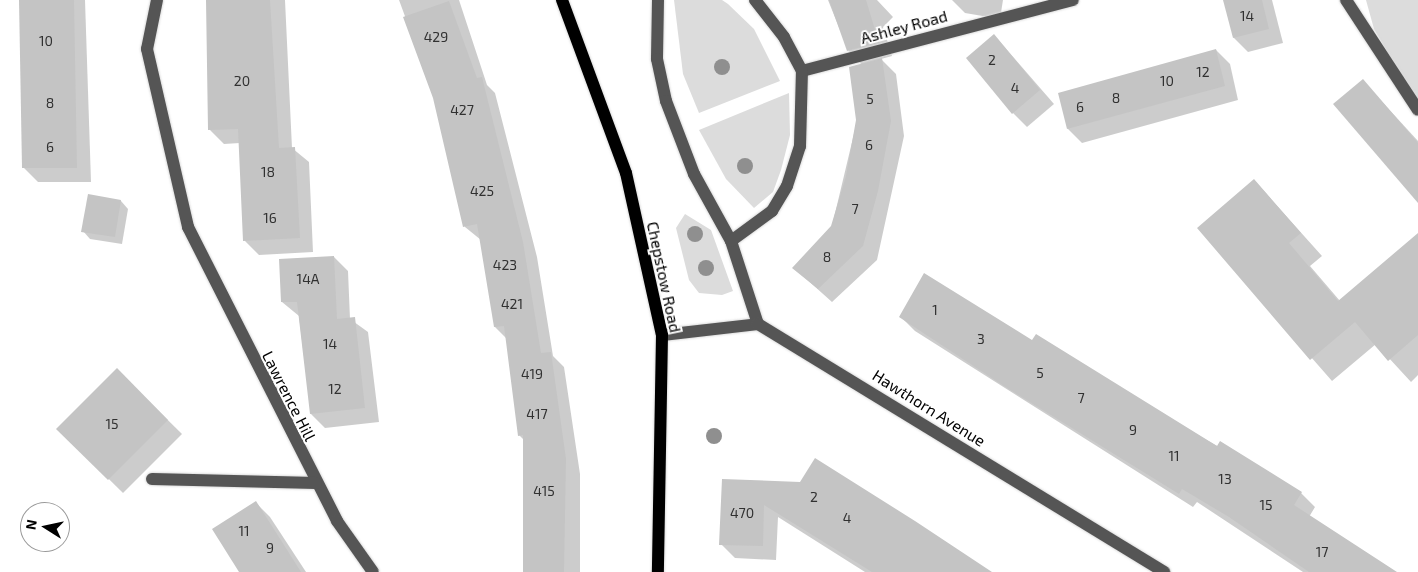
<!DOCTYPE html>
<style>
body{margin:0}
#map{position:relative;width:1418px;height:572px;overflow:hidden;background:#fff;font-family:"Exo 2",sans-serif}
div>[style]{position:absolute}
.green>*{inset:0;background:#dcdcdc}
.shadow>*{inset:0;background:#0003}
.building>*{inset:0;background:#c4c4c4}
.roads{filter:drop-shadow(0 0 1px #dbdbdb) drop-shadow(0 0 1px #dbdbdb)}
.minor>*{height:12px;margin:-6px;padding:0 6px;transform-origin:6px;border-radius:6px;background:#555}
.major>*{height:12px;margin:-6px;padding:0 6px;transform-origin:6px;border-radius:6px;background:#000}
.trees>*{width:16px;height:16px;margin:-8px;border-radius:50%;background:#8f8f8f}
span{translate:-50% -50%;white-space:nowrap;text-align:center;line-height:1.15;-webkit-text-stroke:4px #fff;paint-order:stroke}
.number-label{font-size:14px;color:#313131}
.number-label span{-webkit-text-stroke-width:0}
.street-label{font-size:16px;color:#000}
.north{position:absolute;left:20px;top:502px;width:50px;height:50px;box-sizing:border-box;background:#fff;border:1px solid #999;border-radius:50%;rotate:280deg;font-size:14px;font-weight:700;line-height:20px;text-align:center;color:#000}
.north::after{content:'';display:block;margin:auto;width:18px;height:22px;background:#000;clip-path:polygon(50% 0,100% 100%,50% 72%,0 100%)}
</style>
<div id="map">
<div class="green">
<i style="clip-path:polygon(674px 0,722px 0,728px 4px,754px 29px,780px 81px,699px 113px,683px 74px)"></i>
<i style="clip-path:polygon(1366px 0,1418px 0,1418px 105px,1374px 29px)"></i>
<i style="clip-path:polygon(789px 93px,790px 135px,781px 170px,773px 192px,754px 208px,726px 179px,699px 130px)"></i>
<i style="clip-path:polygon(685px 214px,711px 230px,733px 291px,722px 295px,699px 293px,689px 280px,676px 228px)"></i>
</div>
<div class="shadow">
<i style="clip-path:polygon(21px 0,85px 0,91px 182px,38px 182px,24px 168px)"></i>
<i style="clip-path:polygon(207px 0,285px 0,292px 148px,309px 162px,313px 252px,259px 255px,245px 241px,240px 143px,224px 144px,210px 130px)"></i>
<i style="clip-path:polygon(399px 0,459px 0,487px 85px,495px 93px,537px 257px,553px 356px,564px 367px,580px 474px,580px 572px,525px 572px,525px 441px,519px 435px,507px 339px,495px 327px,481px 240px,465px 227px,435px 98px)"></i>
<i style="clip-path:polygon(828px 0,877px 0,893px 17px,883px 27px,892px 56px,881px 59px,896px 74px,904px 136px,877px 260px,832px 302px,794px 268px,832px 226px,857px 121px,862px 65px,848px 50px)"></i>
<i style="clip-path:polygon(952px 0,1003px 0,1000px 19px,965px 13px)"></i>
<i style="clip-path:polygon(1224px 0,1272px 0,1283px 43px,1248px 52px,1234px 38px)"></i>
<i style="clip-path:polygon(994px 35px,1054px 104px,1027px 127px,1013px 113px)"></i>
<i style="clip-path:polygon(1216px 50px,1230px 64px,1238px 100px,1082px 143px,1068px 129px,1060px 94px)"></i>
<i style="clip-path:polygon(1363px 81px,1418px 141px,1418px 202px)"></i>
<i style="clip-path:polygon(1254px 180px,1322px 256px,1310px 266px,1340px 301px,1418px 234px,1418px 375px,1411px 382px,1376px 344px,1332px 381px,1198px 228px)"></i>
<i style="clip-path:polygon(89px 196px,121px 201px,128px 209px,122px 244px,90px 239px,83px 231px)"></i>
<i style="clip-path:polygon(334px 257px,348px 271px,350px 319px,368px 332px,379px 422px,325px 428px,311px 414px,299px 316px,282px 302px)"></i>
<i style="clip-path:polygon(901px 317px,1032px 342px,1301px 493px,1315px 507px,1309px 517px,1395px 572px,1303px 572px,1197px 502px,1193px 507px,915px 331px)"></i>
<i style="clip-path:polygon(117px 370px,182px 434px,123px 493px,58px 429px)"></i>
<i style="clip-path:polygon(723px 480px,990px 572px,865px 572px,778px 517px,776px 560px,735px 558px,721px 544px)"></i>
<i style="clip-path:polygon(256px 503px,270px 517px,306px 572px,241px 572px)"></i>
</div>
<div class="building">
<i style="clip-path:polygon(19px 0,74px 0,77px 168px,22px 168px)"></i>
<i style="clip-path:polygon(206px 0,270px 0,279px 148px,295px 147px,300px 238px,243px 241px,238px 129px,208px 130px)"></i>
<i style="clip-path:polygon(829px 0,866px 0,879px 43px,847px 51px)"></i>
<i style="clip-path:polygon(1223px 0,1262px 0,1269px 29px,1233px 38px)"></i>
<i style="clip-path:polygon(449px 1px,477px 78px,482px 77px,523px 242px,541px 353px,551px 352px,566px 459px,564px 572px,523px 572px,523px 435px,518px 436px,504px 326px,494px 327px,477px 224px,463px 227px,433px 98px,403px 17px)"></i>
<i style="clip-path:polygon(994px 34px,1040px 90px,1012px 114px,966px 58px)"></i>
<i style="clip-path:polygon(1216px 49px,1225px 86px,1067px 129px,1058px 93px)"></i>
<i style="clip-path:polygon(882px 58px,891px 121px,878px 191px,863px 246px,818px 289px,792px 268px,831px 226px,846px 176px,856px 120px,849px 67px)"></i>
<i style="clip-path:polygon(1363px 79px,1418px 143px,1418px 203px,1333px 104px)"></i>
<i style="clip-path:polygon(1254px 179px,1301px 233px,1289px 243px,1338px 301px,1418px 233px,1418px 335px,1388px 361px,1355px 322px,1310px 360px,1197px 228px)"></i>
<i style="clip-path:polygon(88px 194px,121px 200px,115px 237px,81px 232px)"></i>
<i style="clip-path:polygon(334px 256px,337px 319px,355px 317px,365px 408px,310px 414px,297px 302px,281px 302px,279px 259px)"></i>
<i style="clip-path:polygon(924px 273px,1032px 340px,1036px 334px,1217px 446px,1220px 441px,1302px 492px,1294px 505px,1397px 572px,1309px 572px,1229px 517px,1182px 489px,1179px 494px,1004px 386px,899px 317px)"></i>
<i style="clip-path:polygon(117px 368px,168px 420px,108px 480px,56px 429px)"></i>
<i style="clip-path:polygon(815px 458px,915px 521px,992px 572px,872px 572px,764px 505px,763px 546px,719px 545px,722px 479px,800px 482px)"></i>
<i style="clip-path:polygon(256px 501px,277px 534px,301px 572px,239px 572px,212px 529px)"></i>
</div>
<div class="roads">
<div class="minor">
<i style="left:157px;top:0;width:50px;rotate:101.5deg"></i>
<i style="left:147px;top:49px;width:183px;rotate:77deg"></i>
<i style="left:188px;top:227px;width:330px;rotate:63.1deg"></i>
<i style="left:337px;top:521px;width:62px;rotate:54.8deg"></i>
<i style="left:658px;top:0;width:59px;rotate:91deg"></i>
<i style="left:657px;top:59px;width:43px;rotate:77.9deg"></i>
<i style="left:666px;top:101px;width:78px;rotate:69deg"></i>
<i style="left:694px;top:174px;width:77px;rotate:61.1deg"></i>
<i style="left:731px;top:241px;width:87px;rotate:72deg"></i>
<i style="left:1346px;top:0;width:131px;rotate:56.8deg"></i>
<i style="left:802px;top:71px;width:280px;rotate:-14.7deg"></i>
<i style="left:731px;top:241px;width:51px;rotate:-36.2deg"></i>
<i style="left:772px;top:211px;width:29px;rotate:-59deg"></i>
<i style="left:787px;top:186px;width:42px;rotate:-72deg"></i>
<i style="left:800px;top:146px;width:75px;rotate:-88.5deg"></i>
<i style="left:802px;top:71px;width:38px;rotate:-118deg"></i>
<i style="left:784px;top:37px;width:47px;rotate:-128.1deg"></i>
<i style="left:662px;top:335px;width:97px;rotate:-6.5deg"></i>
<i style="left:758px;top:324px;width:476px;rotate:31.4deg"></i>
<i style="left:152px;top:479px;width:164px;rotate:1.4deg"></i>
</div>
<div class="major">
<i style="left:562px;top:0;width:184px;rotate:69.7deg"></i>
<i style="left:626px;top:173px;width:166px;rotate:77.5deg"></i>
<i style="left:662px;top:335px;width:237px;rotate:91deg"></i>
</div>
</div>
<div class="trees">
<i style="left:722px;top:67px"></i>
<i style="left:745px;top:166px"></i>
<i style="left:695px;top:234px"></i>
<i style="left:706px;top:268px"></i>
<i style="left:714px;top:436px"></i>
</div>
<div class="number-label">
<span style="left:1247px;top:16px">14</span>
<span style="left:436px;top:37px">429</span>
<span style="left:46px;top:41px">10</span>
<span style="left:992px;top:60px">2</span>
<span style="left:1203px;top:72px">12</span>
<span style="left:242px;top:81px">20</span>
<span style="left:1167px;top:81px">10</span>
<span style="left:1015px;top:88px">4</span>
<span style="left:1116px;top:98px">8</span>
<span style="left:870px;top:99px">5</span>
<span style="left:50px;top:103px">8</span>
<span style="left:1080px;top:107px">6</span>
<span style="left:462px;top:110px">427</span>
<span style="left:869px;top:145px">6</span>
<span style="left:50px;top:147px">6</span>
<span style="left:268px;top:172px">18</span>
<span style="left:482px;top:191px">425</span>
<span style="left:855px;top:209px">7</span>
<span style="left:270px;top:218px">16</span>
<span style="left:827px;top:257px">8</span>
<span style="left:505px;top:265px">423</span>
<span style="left:308px;top:279px">14A</span>
<span style="left:512px;top:304px">421</span>
<span style="left:935px;top:310px">1</span>
<span style="left:981px;top:339px">3</span>
<span style="left:330px;top:344px">14</span>
<span style="left:1040px;top:373px">5</span>
<span style="left:532px;top:374px">419</span>
<span style="left:335px;top:389px">12</span>
<span style="left:1081px;top:398px">7</span>
<span style="left:537px;top:414px">417</span>
<span style="left:112px;top:424px">15</span>
<span style="left:1133px;top:430px">9</span>
<span style="left:1174px;top:456px">11</span>
<span style="left:1225px;top:479px">13</span>
<span style="left:544px;top:491px">415</span>
<span style="left:814px;top:497px">2</span>
<span style="left:1266px;top:505px">15</span>
<span style="left:742px;top:513px">470</span>
<span style="left:847px;top:518px">4</span>
<span style="left:244px;top:531px">11</span>
<span style="left:270px;top:548px">9</span>
<span style="left:1322px;top:552px">17</span>
</div>
<div class="street-label">
<span style="left:904px;top:27px;rotate:-15deg">Ashley Road</span>
<span style="left:664px;top:277px;rotate:78deg">Chepstow Road</span>
<span style="left:289px;top:396px;rotate:63deg">Lawrence Hill</span>
<span style="left:929px;top:408px;rotate:32deg">Hawthorn Avenue</span>
</div>
<div class="north">N</div>
</div>
